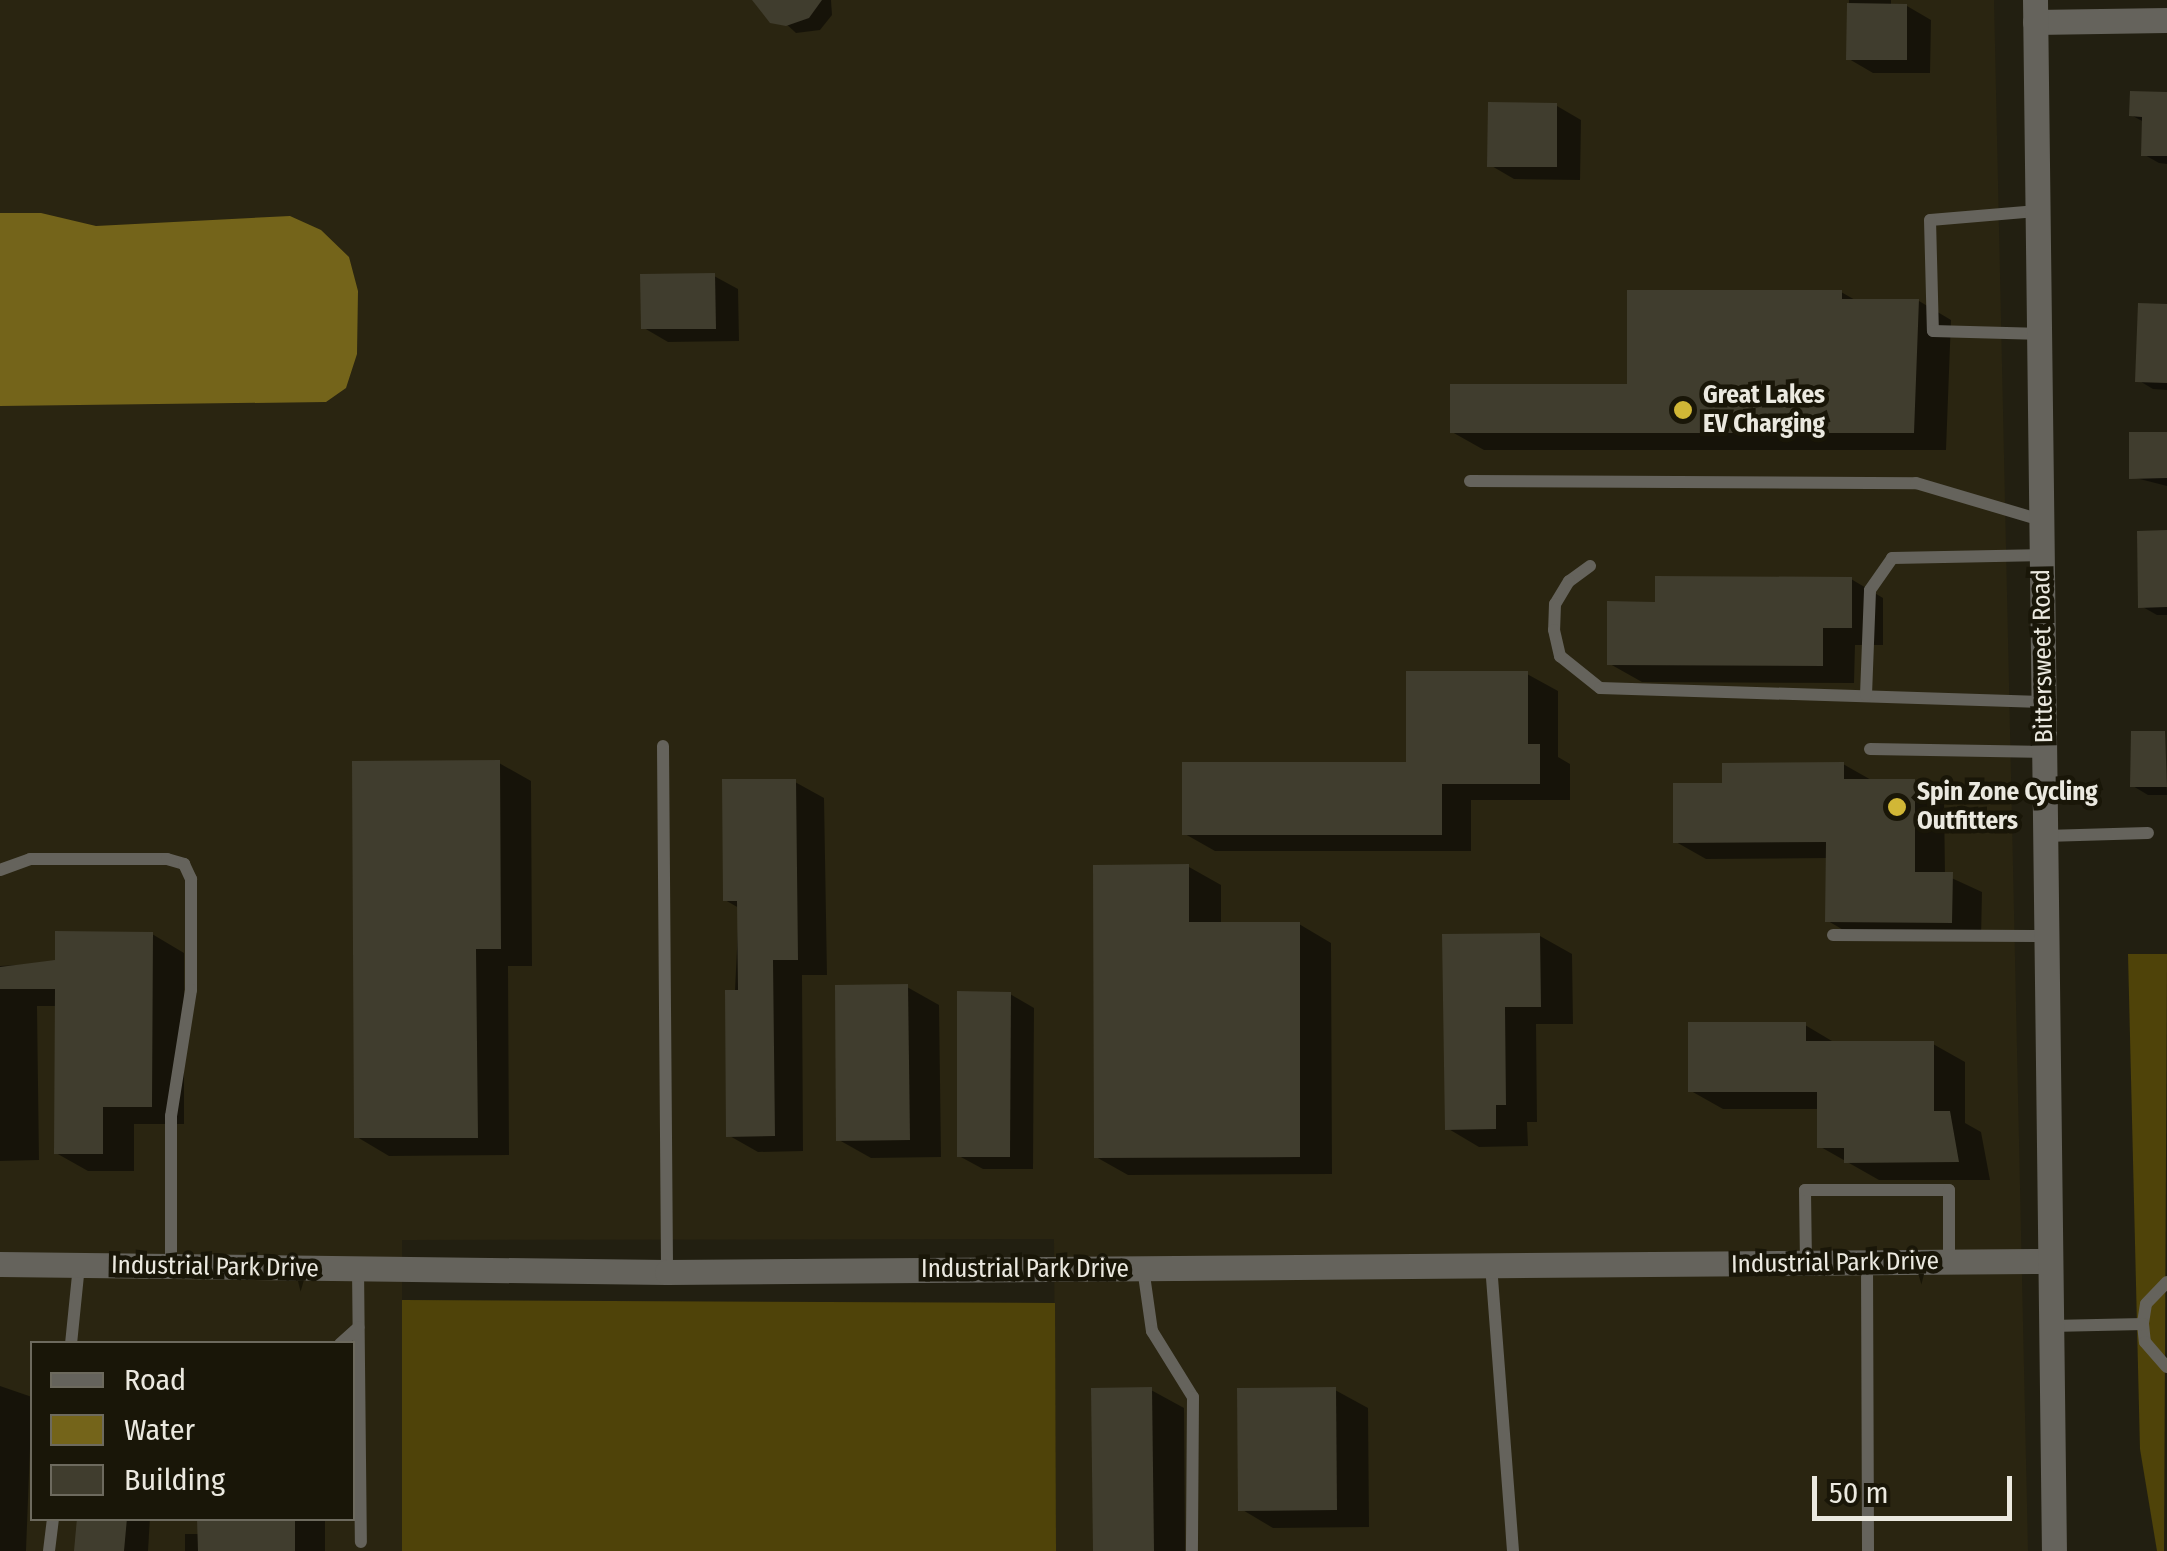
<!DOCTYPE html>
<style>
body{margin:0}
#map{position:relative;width:2167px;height:1551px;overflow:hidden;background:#221f11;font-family:"Fira Sans Condensed",sans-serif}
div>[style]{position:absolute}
.built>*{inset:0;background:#2a2511}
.forest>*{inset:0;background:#4f4309}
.water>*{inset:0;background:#74641a}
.shadow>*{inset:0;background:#0007}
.building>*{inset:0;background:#403d2e}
.service>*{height:12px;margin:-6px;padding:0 6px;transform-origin:6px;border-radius:6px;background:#65635c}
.minor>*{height:25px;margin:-12.5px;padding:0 12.5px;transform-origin:12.5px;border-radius:12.5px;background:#65635c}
.tertiary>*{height:25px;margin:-12.5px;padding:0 12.5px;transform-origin:12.5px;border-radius:12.5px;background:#65635c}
.dots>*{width:28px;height:28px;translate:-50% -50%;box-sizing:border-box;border:5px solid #191608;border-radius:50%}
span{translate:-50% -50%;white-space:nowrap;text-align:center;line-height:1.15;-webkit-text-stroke:9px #191608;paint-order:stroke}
.poi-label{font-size:25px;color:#ebe9e0;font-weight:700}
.left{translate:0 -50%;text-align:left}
.street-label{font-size:25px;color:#ebe9e0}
.legend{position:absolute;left:30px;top:1341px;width:325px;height:180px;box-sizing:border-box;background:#191608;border:2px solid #6d6a5e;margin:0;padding:12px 18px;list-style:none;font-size:30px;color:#ebe9e0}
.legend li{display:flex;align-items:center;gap:20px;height:50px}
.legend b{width:50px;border:2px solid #6d6a5e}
.scale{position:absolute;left:1812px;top:1476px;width:200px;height:45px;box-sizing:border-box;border:5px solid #ebe9e0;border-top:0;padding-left:12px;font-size:30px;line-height:35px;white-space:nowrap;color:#ebe9e0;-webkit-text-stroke:8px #191608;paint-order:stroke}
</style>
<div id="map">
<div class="built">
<i style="clip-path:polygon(evenodd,0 0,1994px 0,2028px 1551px,1056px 1551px,1054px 1239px,402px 1240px,402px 1551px,0 1551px,0 0,32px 1344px,352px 1344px,352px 1518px,32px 1518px,32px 1344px)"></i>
</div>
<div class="forest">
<i style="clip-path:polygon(2128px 954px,2167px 954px,2164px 1551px,2157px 1551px,2140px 1449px)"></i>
<i style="clip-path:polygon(402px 1300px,1055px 1303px,1056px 1551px,402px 1551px)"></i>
</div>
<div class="water">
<i style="clip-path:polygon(0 213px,41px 213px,96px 226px,290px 216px,321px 230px,349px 257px,358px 291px,357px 354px,346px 388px,326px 402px,0 406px)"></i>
</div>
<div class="shadow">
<i style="clip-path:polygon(760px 0,831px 0,832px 15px,820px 30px,796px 33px)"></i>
<i style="clip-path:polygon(1849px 0,1891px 0,1891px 6px,1907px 6px,1931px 20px,1930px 73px,1873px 73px,1849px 59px)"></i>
<i style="clip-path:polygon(2167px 95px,2167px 164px,2159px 163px,2143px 154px,2144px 122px,2131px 115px)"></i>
<i style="clip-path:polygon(1557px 106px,1581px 120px,1580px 180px,1514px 179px,1490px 165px)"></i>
<i style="clip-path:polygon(714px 276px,738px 289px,739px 341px,668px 342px,644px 328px)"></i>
<i style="clip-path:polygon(1841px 292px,1857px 301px,1919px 301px,1951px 320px,1946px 450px,1484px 450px,1452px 432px,1629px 387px)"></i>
<i style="clip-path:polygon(2167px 306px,2167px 390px,2153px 389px,2138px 380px)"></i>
<i style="clip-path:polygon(2167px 435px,2167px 486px,2132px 477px)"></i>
<i style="clip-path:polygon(2167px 533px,2167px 615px,2157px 615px,2141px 606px)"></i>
<i style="clip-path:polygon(1851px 579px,1883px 598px,1883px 645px,1855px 645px,1854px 683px,1642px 682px,1610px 664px,1658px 604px)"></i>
<i style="clip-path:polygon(1527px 674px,1558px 691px,1558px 757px,1570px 764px,1570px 800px,1471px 800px,1471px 851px,1215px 851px,1185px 834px,1409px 764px)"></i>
<i style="clip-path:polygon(2164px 734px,2167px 795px,2148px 795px,2133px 786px)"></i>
<i style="clip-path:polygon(499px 763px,531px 781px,532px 966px,508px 966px,509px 1155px,389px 1156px,357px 1137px)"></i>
<i style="clip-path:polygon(1843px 764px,1873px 781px,1914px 781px,1944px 798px,1945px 875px,1982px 892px,1981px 939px,1857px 938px,1828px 921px,1828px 858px,1706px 859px,1676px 842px,1724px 786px)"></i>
<i style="clip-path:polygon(795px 782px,824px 798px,827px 975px,802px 975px,803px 1151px,758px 1152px,728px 1135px,739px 908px,725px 900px)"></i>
<i style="clip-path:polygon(1189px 867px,1221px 885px,1221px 924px,1299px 924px,1331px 943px,1332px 1174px,1128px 1175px,1096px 1157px)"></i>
<i style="clip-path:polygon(152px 934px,184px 953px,184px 1124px,134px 1124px,134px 1171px,88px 1171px,56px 1153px,57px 1006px,37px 1006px,39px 1160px,0 1161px,0 966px,57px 963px)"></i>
<i style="clip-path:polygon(1540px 936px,1572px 954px,1573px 1024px,1536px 1024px,1537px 1122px,1527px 1122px,1528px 1146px,1479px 1147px,1447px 1128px,1445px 937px)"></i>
<i style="clip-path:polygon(907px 987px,939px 1005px,941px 1157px,871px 1158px,839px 1140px)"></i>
<i style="clip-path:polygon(1010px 994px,1034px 1008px,1033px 1169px,983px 1169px,959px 1156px)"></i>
<i style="clip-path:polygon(1805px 1025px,1837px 1044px,1933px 1044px,1965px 1062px,1965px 1123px,1981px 1132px,1990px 1180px,1879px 1180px,1819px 1146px,1819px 1109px,1723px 1109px,1691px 1091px)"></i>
<i style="clip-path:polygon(0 1386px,32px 1397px,26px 1551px,0 1551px)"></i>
<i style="clip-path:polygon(1151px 1390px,1184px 1408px,1185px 1551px,1095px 1551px)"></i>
<i style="clip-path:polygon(1335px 1390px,1368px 1408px,1369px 1527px,1273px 1528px,1241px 1509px)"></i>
<i style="clip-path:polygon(80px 1518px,150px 1518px,148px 1551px,77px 1551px)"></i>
<i style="clip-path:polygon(200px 1518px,325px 1518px,325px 1551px,185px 1551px,185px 1534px,200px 1534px)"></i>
</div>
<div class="building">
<i style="clip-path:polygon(752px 0,822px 0,809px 18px,786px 26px,770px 23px)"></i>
<i style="clip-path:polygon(1847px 3px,1907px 4px,1907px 60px,1846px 60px)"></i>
<i style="clip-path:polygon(2130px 91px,2167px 92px,2167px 156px,2141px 156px,2142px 117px,2129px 116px)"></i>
<i style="clip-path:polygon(1488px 102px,1557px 103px,1557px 167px,1487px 167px)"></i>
<i style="clip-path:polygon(715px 273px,716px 329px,641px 329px,640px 274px)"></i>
<i style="clip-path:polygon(1627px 290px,1842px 290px,1842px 299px,1919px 299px,1914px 433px,1450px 433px,1450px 384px,1627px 384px)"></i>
<i style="clip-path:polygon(2138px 303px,2167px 304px,2167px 383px,2135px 382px)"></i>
<i style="clip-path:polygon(2129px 432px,2167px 432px,2167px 478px,2129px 479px)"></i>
<i style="clip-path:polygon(2167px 530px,2167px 607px,2138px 608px,2137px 531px)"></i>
<i style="clip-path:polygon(1655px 576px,1852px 577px,1852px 628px,1823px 628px,1823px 666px,1607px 665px,1607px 601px,1655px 602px)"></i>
<i style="clip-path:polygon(1406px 671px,1528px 671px,1528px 744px,1540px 744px,1540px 784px,1442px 784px,1442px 835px,1182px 835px,1182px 762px,1406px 762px)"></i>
<i style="clip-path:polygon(2131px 731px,2165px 731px,2167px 787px,2130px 787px)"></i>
<i style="clip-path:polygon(500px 760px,501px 949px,476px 949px,478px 1138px,354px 1138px,352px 761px)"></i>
<i style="clip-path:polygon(1844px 762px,1844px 779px,1915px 779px,1915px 872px,1953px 872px,1952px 923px,1825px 922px,1826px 842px,1673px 843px,1673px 783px,1722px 783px,1722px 763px)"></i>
<i style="clip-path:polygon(722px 779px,796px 779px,798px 960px,773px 960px,775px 1136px,726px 1137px,725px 990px,738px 990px,737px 901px,723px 901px)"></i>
<i style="clip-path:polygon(1189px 864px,1189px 922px,1300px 922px,1300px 1157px,1094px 1158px,1093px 865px)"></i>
<i style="clip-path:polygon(55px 931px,153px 932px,152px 1107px,103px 1107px,103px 1154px,54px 1154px,55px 989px,0 989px,0 967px,55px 960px)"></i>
<i style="clip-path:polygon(1540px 933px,1541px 1007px,1505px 1007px,1506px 1105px,1496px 1105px,1496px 1129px,1445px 1130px,1442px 934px)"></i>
<i style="clip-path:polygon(908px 984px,910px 1140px,836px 1141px,835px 985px)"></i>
<i style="clip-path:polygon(957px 991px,1011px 992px,1010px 1157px,957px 1157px)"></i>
<i style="clip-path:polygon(1688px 1022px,1806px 1022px,1806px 1041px,1934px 1041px,1934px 1111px,1950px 1111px,1959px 1162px,1844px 1163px,1844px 1148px,1817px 1148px,1817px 1092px,1688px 1092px)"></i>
<i style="clip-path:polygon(1152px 1387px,1154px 1551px,1093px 1551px,1091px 1388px)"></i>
<i style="clip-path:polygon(1336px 1387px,1337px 1510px,1238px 1511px,1237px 1388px)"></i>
<i style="clip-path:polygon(77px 1518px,127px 1518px,124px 1551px,74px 1551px)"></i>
<i style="clip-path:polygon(197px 1518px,295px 1518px,295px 1551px,198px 1551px)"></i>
</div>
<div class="service">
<i style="left:2038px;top:211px;width:108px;rotate:175.2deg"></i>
<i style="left:1930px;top:220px;width:111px;rotate:88.5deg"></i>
<i style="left:1933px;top:331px;width:106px;rotate:1.6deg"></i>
<i style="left:1470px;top:481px;width:446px;rotate:0.3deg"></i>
<i style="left:1916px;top:483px;width:130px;rotate:16.5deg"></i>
<i style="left:1590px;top:566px;width:26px;rotate:144deg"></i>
<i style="left:1569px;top:581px;width:27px;rotate:121deg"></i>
<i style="left:1555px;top:604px;width:26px;rotate:92deg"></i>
<i style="left:1554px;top:630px;width:27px;rotate:77deg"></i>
<i style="left:1560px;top:656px;width:51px;rotate:38.7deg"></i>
<i style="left:1600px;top:688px;width:443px;rotate:1.8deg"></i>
<i style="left:1866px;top:695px;width:105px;rotate:-87.8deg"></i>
<i style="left:1870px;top:590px;width:39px;rotate:-55deg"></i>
<i style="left:1892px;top:558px;width:150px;rotate:-1.1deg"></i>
<i style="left:663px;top:746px;width:526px;rotate:89.56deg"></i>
<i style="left:1870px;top:749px;width:174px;rotate:1deg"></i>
<i style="left:2045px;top:836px;width:103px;rotate:-1.7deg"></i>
<i style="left:0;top:870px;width:32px;rotate:-20deg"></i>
<i style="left:30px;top:859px;width:137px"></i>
<i style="left:167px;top:859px;width:18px;rotate:16deg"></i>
<i style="left:184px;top:864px;width:17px;rotate:65deg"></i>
<i style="left:191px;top:879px;width:111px;rotate:90deg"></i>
<i style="left:191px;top:990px;width:128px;rotate:99deg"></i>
<i style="left:171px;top:1116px;width:150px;rotate:90deg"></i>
<i style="left:1833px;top:935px;width:213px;rotate:0.3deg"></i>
<i style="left:1806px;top:1263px;width:73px;rotate:-90.8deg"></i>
<i style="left:1805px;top:1190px;width:144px"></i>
<i style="left:1949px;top:1190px;width:72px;rotate:90deg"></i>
<i style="left:1867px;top:1263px;width:288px;rotate:89.8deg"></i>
<i style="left:1491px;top:1265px;width:287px;rotate:85.6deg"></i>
<i style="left:358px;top:1268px;width:274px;rotate:89.4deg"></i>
<i style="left:1143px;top:1268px;width:64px;rotate:81.9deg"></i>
<i style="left:1152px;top:1331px;width:78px;rotate:58.2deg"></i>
<i style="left:1193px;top:1397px;width:154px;rotate:90.4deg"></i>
<i style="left:2167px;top:1282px;width:30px;rotate:134deg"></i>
<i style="left:2146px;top:1304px;width:20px;rotate:99deg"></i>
<i style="left:2143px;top:1324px;width:18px;rotate:84deg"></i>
<i style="left:2145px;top:1342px;width:33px;rotate:49deg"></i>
<i style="left:2051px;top:1326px;width:92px;rotate:-1.2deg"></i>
<i style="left:71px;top:1344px;width:79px;rotate:-84.2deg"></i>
<i style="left:340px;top:1344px;width:25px;rotate:-42deg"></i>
<i style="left:49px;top:1551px;width:33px;rotate:-83deg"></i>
</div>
<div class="minor">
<i style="left:2035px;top:22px;width:132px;rotate:-0.9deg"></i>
<i style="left:0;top:1264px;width:667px;rotate:0.69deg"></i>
<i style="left:667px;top:1272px;width:1383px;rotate:-0.46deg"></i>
</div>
<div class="tertiary">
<i style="left:2035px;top:0;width:1551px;rotate:89.3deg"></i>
</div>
<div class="dots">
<i style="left:1683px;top:410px;background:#d1b736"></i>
<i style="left:1897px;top:807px;background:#d1b736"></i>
</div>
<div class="poi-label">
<span class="left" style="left:1703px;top:410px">Great Lakes<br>EV Charging</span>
<span class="left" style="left:1917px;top:807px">Spin Zone Cycling<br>Outfitters</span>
</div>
<div class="street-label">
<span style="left:2043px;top:656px;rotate:-91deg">Bittersweet Road</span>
<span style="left:1835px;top:1263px;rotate:-1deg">Industrial Park Drive</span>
<span style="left:215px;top:1267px;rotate:1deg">Industrial Park Drive</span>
<span style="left:1025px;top:1269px">Industrial Park Drive</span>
</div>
<ul class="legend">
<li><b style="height:12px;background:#65635c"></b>Road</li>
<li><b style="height:28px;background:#74641a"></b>Water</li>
<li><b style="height:28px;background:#403d2e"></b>Building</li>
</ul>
<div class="scale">50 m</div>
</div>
